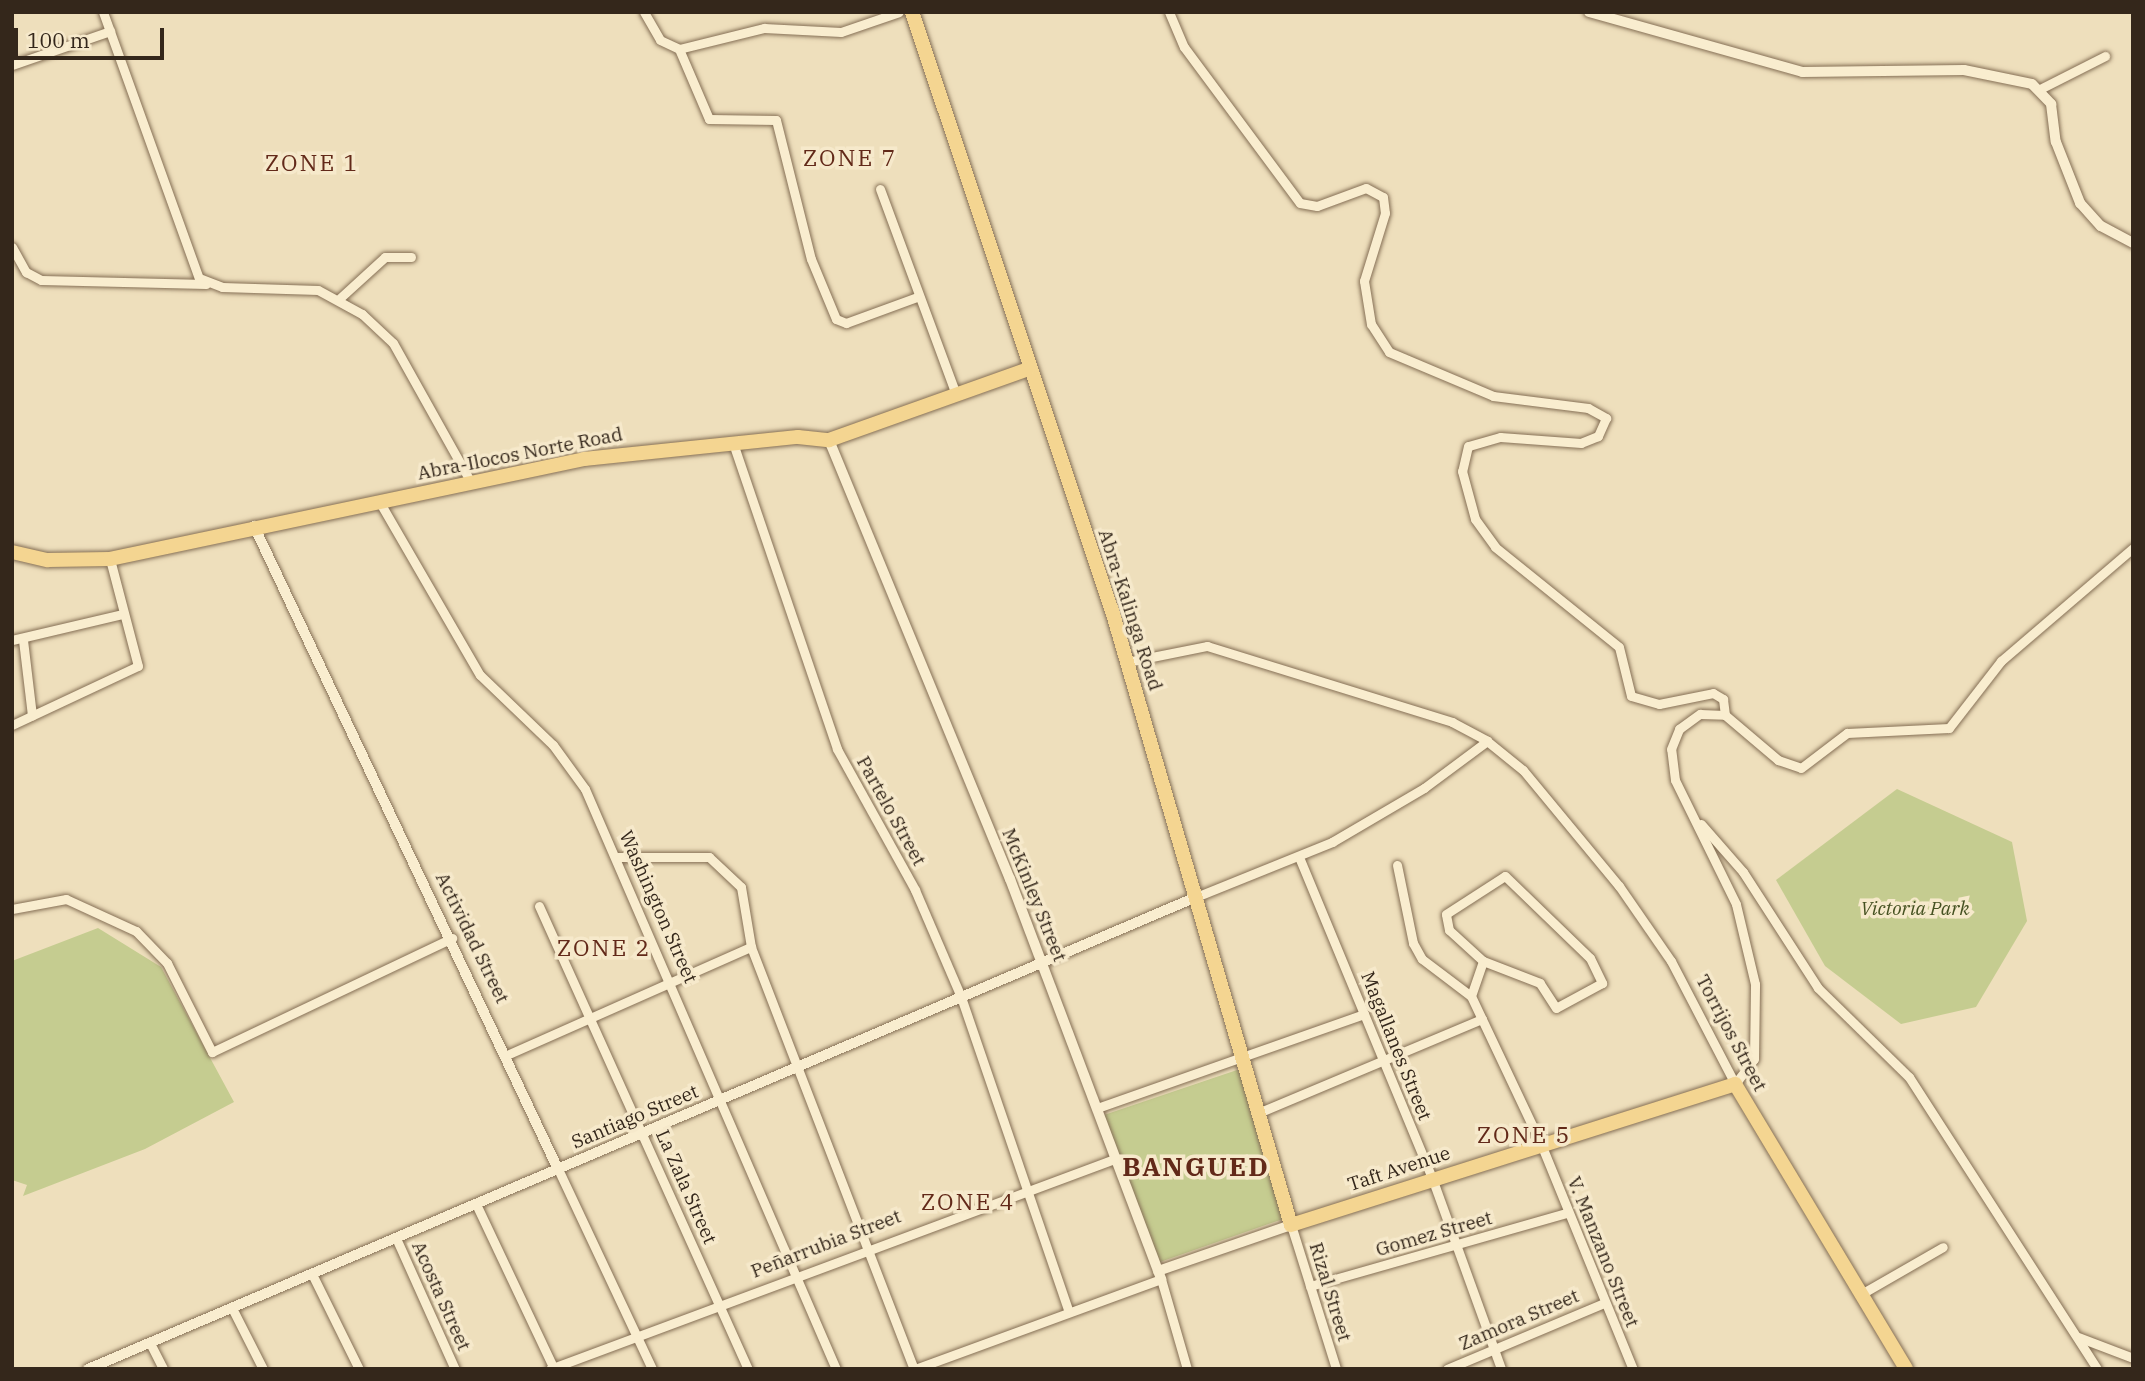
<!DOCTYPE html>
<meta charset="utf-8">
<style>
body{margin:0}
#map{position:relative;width:2145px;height:1381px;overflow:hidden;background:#eedfbc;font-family:"IBM Plex Serif",serif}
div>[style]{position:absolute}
.green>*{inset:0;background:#c5cc90}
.roads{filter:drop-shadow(0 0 2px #856f55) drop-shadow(0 0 2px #856f55)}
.minor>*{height:9px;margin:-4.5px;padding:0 4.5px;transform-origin:4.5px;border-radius:4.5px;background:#f9edcf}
.tertiary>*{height:10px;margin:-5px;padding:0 5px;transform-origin:5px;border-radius:5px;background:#f9edcf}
.primary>*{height:14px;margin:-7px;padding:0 7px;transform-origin:7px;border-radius:7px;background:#f4d591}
span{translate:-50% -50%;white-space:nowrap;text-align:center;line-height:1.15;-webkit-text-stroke:7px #f6e9cb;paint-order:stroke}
.street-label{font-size:19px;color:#34271b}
.park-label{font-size:19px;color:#455121;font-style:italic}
.quarter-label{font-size:23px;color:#622919;letter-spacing:2px}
.district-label{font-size:26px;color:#622919;font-weight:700;letter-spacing:2px}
.frame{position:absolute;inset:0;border:14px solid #34271b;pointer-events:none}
.scale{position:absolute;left:14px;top:28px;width:150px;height:32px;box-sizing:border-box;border:4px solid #34271b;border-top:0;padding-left:9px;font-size:21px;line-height:24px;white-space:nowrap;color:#34271b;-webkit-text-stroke:5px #f6e9cb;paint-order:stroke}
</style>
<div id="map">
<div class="green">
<i style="clip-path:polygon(1897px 789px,2012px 842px,2027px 921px,1976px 1007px,1901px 1024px,1825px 966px,1776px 880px)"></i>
<i style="clip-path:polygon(98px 928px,161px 967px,234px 1102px,145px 1149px,23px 1196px,27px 1185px,12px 1180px,12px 961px)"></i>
<i style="clip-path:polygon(1240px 1069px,1283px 1219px,1160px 1262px,1104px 1115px)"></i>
</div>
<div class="roads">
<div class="minor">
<i style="left:103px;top:12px;width:283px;rotate:70.2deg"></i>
<i style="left:199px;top:278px;width:25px;rotate:21deg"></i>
<i style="left:222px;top:287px;width:96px;rotate:1.8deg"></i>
<i style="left:318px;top:290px;width:50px;rotate:28.6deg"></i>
<i style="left:362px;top:314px;width:42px;rotate:43.1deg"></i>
<i style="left:393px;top:343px;width:158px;rotate:60.8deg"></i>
<i style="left:644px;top:12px;width:32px;rotate:60deg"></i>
<i style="left:660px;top:40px;width:21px;rotate:25deg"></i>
<i style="left:679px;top:49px;width:88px;rotate:-13.9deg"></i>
<i style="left:764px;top:28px;width:77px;rotate:3deg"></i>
<i style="left:841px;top:32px;width:61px;rotate:-19deg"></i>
<i style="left:1169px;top:12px;width:38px;rotate:67deg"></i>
<i style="left:1184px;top:47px;width:194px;rotate:53.4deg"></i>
<i style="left:1300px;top:203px;width:17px;rotate:10deg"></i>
<i style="left:1317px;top:206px;width:52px;rotate:-20.2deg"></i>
<i style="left:1366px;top:188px;width:19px;rotate:28deg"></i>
<i style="left:1383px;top:197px;width:16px;rotate:83deg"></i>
<i style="left:1385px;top:213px;width:71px;rotate:107.2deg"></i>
<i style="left:1364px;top:281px;width:44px;rotate:80.8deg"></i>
<i style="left:1371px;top:324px;width:33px;rotate:57deg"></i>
<i style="left:1389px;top:352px;width:113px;rotate:22.9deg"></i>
<i style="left:1493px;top:396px;width:96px;rotate:7.2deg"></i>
<i style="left:1588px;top:408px;width:21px;rotate:29deg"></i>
<i style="left:1606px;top:418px;width:20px;rotate:114deg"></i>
<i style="left:1598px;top:436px;width:18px;rotate:158deg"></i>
<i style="left:1581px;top:443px;width:81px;rotate:-175.8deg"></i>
<i style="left:1500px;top:437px;width:33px;rotate:164deg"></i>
<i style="left:1468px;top:446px;width:26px;rotate:103deg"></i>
<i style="left:1462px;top:471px;width:50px;rotate:74.8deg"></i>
<i style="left:1475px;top:519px;width:34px;rotate:54deg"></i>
<i style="left:1495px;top:547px;width:159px;rotate:38.9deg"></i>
<i style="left:1619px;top:647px;width:50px;rotate:76.2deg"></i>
<i style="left:1631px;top:696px;width:29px;rotate:16deg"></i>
<i style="left:1659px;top:704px;width:55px;rotate:-11.5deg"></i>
<i style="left:1713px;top:693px;width:12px;rotate:31deg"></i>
<i style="left:1723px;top:699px;width:16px;rotate:83deg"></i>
<i style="left:679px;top:49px;width:76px;rotate:66.8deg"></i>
<i style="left:709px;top:119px;width:67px;rotate:0.9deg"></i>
<i style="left:776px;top:120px;width:143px;rotate:75.9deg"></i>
<i style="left:811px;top:259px;width:65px;rotate:67.4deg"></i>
<i style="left:836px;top:319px;width:11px;rotate:22deg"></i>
<i style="left:846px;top:323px;width:76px;rotate:-20.1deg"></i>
<i style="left:12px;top:65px;width:104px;rotate:-19.1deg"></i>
<i style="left:2040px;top:89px;width:73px;rotate:-26.9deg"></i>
<i style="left:880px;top:189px;width:219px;rotate:69.7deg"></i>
<i style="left:12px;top:247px;width:29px;rotate:61deg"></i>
<i style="left:26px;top:272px;width:17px;rotate:28deg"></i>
<i style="left:41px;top:280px;width:165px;rotate:1.4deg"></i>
<i style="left:340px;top:298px;width:61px;rotate:-42.3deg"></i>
<i style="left:385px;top:257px;width:26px"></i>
<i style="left:734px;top:446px;width:320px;rotate:71.2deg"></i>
<i style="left:837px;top:749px;width:161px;rotate:61deg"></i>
<i style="left:915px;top:890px;width:116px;rotate:66.7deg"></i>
<i style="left:961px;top:997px;width:331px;rotate:71.1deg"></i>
<i style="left:379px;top:501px;width:201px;rotate:59.9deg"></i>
<i style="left:480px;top:675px;width:101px;rotate:43.8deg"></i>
<i style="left:553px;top:745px;width:54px;rotate:54deg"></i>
<i style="left:585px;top:789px;width:632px;rotate:66.6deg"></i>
<i style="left:12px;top:640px;width:114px;rotate:-13.2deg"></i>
<i style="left:23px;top:640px;width:76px;rotate:83.2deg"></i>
<i style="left:1127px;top:662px;width:82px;rotate:-11.3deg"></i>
<i style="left:1207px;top:646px;width:257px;rotate:17.2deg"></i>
<i style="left:1452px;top:722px;width:40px;rotate:28deg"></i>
<i style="left:1487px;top:741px;width:46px;rotate:38.9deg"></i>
<i style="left:1523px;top:770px;width:151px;rotate:50.4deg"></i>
<i style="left:1619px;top:886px;width:91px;rotate:55.3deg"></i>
<i style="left:1671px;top:961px;width:139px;rotate:62.5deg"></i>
<i style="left:1735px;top:1084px;width:31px;rotate:-53deg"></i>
<i style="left:1754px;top:1059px;width:75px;rotate:-89.2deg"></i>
<i style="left:1755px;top:984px;width:82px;rotate:-103.4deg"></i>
<i style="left:1736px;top:904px;width:138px;rotate:-116.2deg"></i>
<i style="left:1675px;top:780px;width:31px;rotate:-97deg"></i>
<i style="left:1671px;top:749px;width:22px;rotate:-68deg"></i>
<i style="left:1679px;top:729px;width:26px;rotate:-36deg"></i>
<i style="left:1700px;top:714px;width:25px;rotate:2deg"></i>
<i style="left:1725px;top:715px;width:70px;rotate:40.3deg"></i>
<i style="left:1778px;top:760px;width:24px;rotate:19deg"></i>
<i style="left:1801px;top:768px;width:58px;rotate:-37.3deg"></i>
<i style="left:1847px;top:733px;width:102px;rotate:-2.8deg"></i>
<i style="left:1949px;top:728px;width:85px;rotate:-52.2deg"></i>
<i style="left:2001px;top:661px;width:174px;rotate:-40.6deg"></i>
<i style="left:12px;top:725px;width:139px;rotate:-25.1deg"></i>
<i style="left:138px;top:666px;width:111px;rotate:-104.7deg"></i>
<i style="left:1701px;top:824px;width:64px;rotate:48.8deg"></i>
<i style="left:1743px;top:872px;width:138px;rotate:57.1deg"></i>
<i style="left:1818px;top:988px;width:127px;rotate:44.4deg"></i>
<i style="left:1909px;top:1077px;width:347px;rotate:57.2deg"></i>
<i style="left:618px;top:857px;width:91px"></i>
<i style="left:709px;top:857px;width:44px;rotate:43.2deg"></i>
<i style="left:741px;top:887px;width:61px;rotate:80.5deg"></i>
<i style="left:751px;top:947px;width:452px;rotate:68.9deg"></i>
<i style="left:1299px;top:857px;width:347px;rotate:67.5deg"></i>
<i style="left:1432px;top:1178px;width:203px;rotate:70.1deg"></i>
<i style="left:1397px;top:865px;width:80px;rotate:78.4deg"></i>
<i style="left:1413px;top:943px;width:18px;rotate:61deg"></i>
<i style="left:1422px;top:959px;width:61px;rotate:37.1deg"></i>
<i style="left:1471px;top:996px;width:164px;rotate:64.7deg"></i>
<i style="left:1541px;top:1144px;width:243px;rotate:67.8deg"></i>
<i style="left:1196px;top:897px;width:147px;rotate:-22deg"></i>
<i style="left:1332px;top:842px;width:107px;rotate:-30.4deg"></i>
<i style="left:1424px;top:788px;width:79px;rotate:-36.7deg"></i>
<i style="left:539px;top:906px;width:508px;rotate:65.71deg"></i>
<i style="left:12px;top:909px;width:55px;rotate:-10.5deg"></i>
<i style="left:66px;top:899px;width:77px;rotate:24.6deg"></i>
<i style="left:136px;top:931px;width:45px;rotate:45.9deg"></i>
<i style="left:167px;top:963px;width:100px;rotate:63.2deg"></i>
<i style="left:212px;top:1052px;width:266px;rotate:-25.4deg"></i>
<i style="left:1471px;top:996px;width:37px;rotate:-71deg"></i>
<i style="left:1483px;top:961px;width:46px;rotate:-137.6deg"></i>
<i style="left:1449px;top:930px;width:16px;rotate:-101deg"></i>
<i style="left:1446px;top:914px;width:70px;rotate:-32.8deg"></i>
<i style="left:1505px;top:876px;width:118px;rotate:44deg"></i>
<i style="left:1590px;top:958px;width:28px;rotate:64deg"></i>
<i style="left:1602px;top:983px;width:52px;rotate:151.5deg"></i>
<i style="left:1556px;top:1008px;width:30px;rotate:-123deg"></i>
<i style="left:1540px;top:983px;width:61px;rotate:-158.9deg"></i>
<i style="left:509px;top:1054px;width:265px;rotate:-23.9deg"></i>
<i style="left:1100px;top:1107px;width:280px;rotate:-19.4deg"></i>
<i style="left:1258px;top:1113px;width:243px;rotate:-22.8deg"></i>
<i style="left:558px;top:1169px;width:221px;rotate:64.8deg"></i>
<i style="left:476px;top:1204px;width:183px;rotate:64.7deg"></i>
<i style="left:1291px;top:1225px;width:151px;rotate:72.6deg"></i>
<i style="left:396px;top:1238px;width:144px;rotate:65.8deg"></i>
<i style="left:312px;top:1274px;width:106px;rotate:63.7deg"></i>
<i style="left:1310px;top:1286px;width:266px;rotate:-15.9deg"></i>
<i style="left:1863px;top:1293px;width:92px;rotate:-29.9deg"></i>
<i style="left:232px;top:1308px;width:68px;rotate:63.1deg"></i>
<i style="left:2078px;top:1337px;width:59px;rotate:20.9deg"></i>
<i style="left:150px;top:1343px;width:29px;rotate:63deg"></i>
<i style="left:550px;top:1369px;width:605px;rotate:-20.41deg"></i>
<i style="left:915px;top:1369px;width:262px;rotate:-20.1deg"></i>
<i style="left:1161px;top:1279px;width:94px;rotate:73.9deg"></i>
<i style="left:1447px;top:1369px;width:170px;rotate:-22.8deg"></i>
</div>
<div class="tertiary">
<i style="left:1589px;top:12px;width:221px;rotate:15.7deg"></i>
<i style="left:1802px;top:72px;width:162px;rotate:-0.7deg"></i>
<i style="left:1964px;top:70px;width:69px;rotate:11.6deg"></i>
<i style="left:2032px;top:84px;width:28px;rotate:46deg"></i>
<i style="left:2051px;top:104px;width:38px;rotate:83deg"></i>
<i style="left:2056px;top:142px;width:66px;rotate:68.5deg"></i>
<i style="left:2080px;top:203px;width:31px;rotate:48deg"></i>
<i style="left:2101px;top:226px;width:36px;rotate:28deg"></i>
<i style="left:829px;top:440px;width:475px;rotate:67.6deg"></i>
<i style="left:1010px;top:879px;width:428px;rotate:69.3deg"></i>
<i style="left:254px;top:526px;width:711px;rotate:64.7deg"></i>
<i style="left:1158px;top:1271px;width:141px;rotate:-19.1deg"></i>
<i style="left:88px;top:1369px;width:1204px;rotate:-23.07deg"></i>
</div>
<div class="primary">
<i style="left:912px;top:12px;width:635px;rotate:71.54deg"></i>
<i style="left:1113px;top:614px;width:636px;rotate:73.76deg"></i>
<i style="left:1291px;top:1225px;width:466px;rotate:-17.6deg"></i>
<i style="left:1735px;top:1084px;width:332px;rotate:59deg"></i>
<i style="left:12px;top:552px;width:37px;rotate:13deg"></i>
<i style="left:48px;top:560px;width:62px;rotate:-0.9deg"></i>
<i style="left:110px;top:559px;width:484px;rotate:-11.9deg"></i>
<i style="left:584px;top:459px;width:215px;rotate:-5.9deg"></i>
<i style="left:798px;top:437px;width:31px;rotate:6deg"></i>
<i style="left:829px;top:440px;width:211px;rotate:-19.6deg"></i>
</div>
</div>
<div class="street-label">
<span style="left:520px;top:454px;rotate:-11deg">Abra-Ilocos Norte Road</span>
<span style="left:1130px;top:610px;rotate:72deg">Abra-Kalinga Road</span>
<span style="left:891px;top:811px;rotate:61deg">Partelo Street</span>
<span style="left:1034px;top:895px;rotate:68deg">McKinley Street</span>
<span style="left:658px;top:907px;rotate:66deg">Washington Street</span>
<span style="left:472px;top:938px;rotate:64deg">Actividad Street</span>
<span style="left:1731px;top:1033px;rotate:62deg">Torrijos Street</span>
<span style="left:1396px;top:1046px;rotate:68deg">Magallanes Street</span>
<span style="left:635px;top:1117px;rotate:-23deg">Santiago Street</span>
<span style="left:1399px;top:1169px;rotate:-18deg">Taft Avenue</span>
<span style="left:686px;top:1187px;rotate:66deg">La Zala Street</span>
<span style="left:1434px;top:1234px;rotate:-16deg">Gomez Street</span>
<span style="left:826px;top:1244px;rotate:-21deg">Peñarrubia Street</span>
<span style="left:1603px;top:1252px;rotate:68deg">V. Manzano Street</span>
<span style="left:1330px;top:1292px;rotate:73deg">Rizal Street</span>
<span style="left:441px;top:1296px;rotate:66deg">Acosta Street</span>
<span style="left:1519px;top:1320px;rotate:-23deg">Zamora Street</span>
</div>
<div class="park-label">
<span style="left:1915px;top:909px">Victoria Park</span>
</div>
<div class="quarter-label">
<span style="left:850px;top:157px">ZONE 7</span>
<span style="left:312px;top:162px">ZONE 1</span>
<span style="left:604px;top:947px">ZONE 2</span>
<span style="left:1524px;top:1134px">ZONE 5</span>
<span style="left:968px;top:1201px">ZONE 4</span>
</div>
<div class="district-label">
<span style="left:1196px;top:1167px">BANGUED</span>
</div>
<div class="frame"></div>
<div class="scale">100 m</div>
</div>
